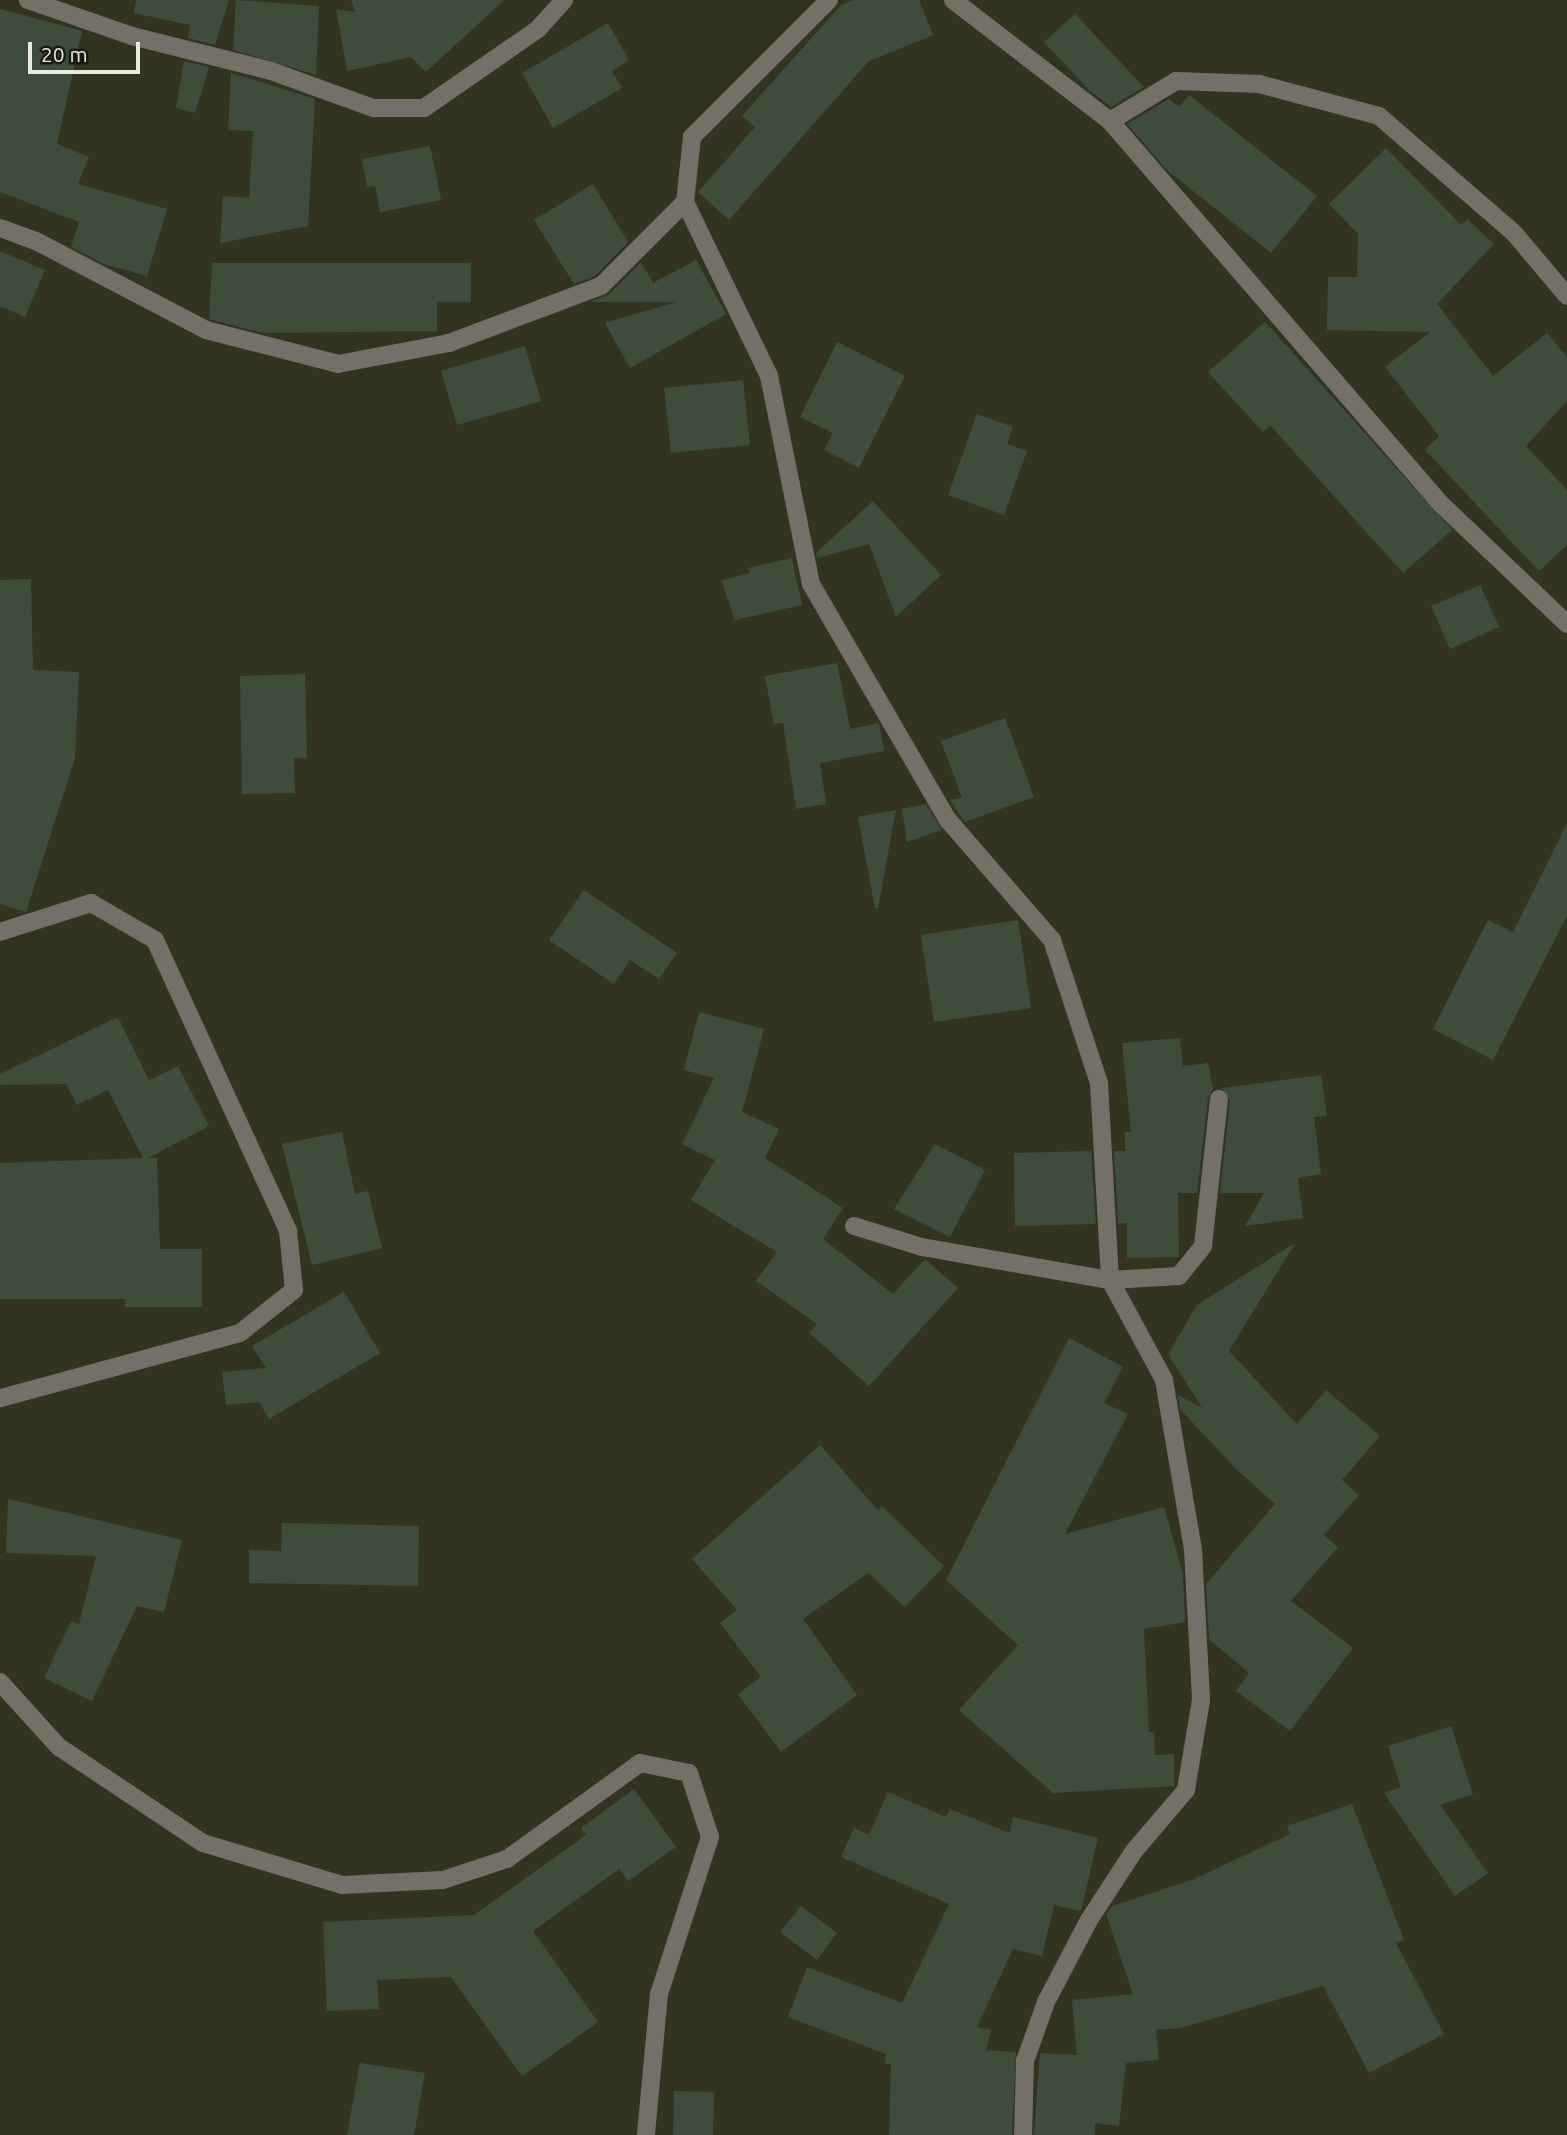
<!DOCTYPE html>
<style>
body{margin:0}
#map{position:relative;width:1567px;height:2135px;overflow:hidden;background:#32341f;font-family:Ubuntu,sans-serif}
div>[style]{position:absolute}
.building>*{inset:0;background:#3e4d3b}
.minor>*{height:18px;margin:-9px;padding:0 9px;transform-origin:9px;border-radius:9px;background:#757067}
span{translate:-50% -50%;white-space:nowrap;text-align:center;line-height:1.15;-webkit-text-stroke:5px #191b11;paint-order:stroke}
.scale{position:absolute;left:28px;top:42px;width:112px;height:32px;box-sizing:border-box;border:4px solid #e8eadd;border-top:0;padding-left:9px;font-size:21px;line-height:24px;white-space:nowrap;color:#e8eadd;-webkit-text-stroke:5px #191b11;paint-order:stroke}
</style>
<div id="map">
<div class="building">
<i style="clip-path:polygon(136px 0,229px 0,215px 45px,188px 38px,190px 25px,134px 13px)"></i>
<i style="clip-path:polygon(236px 0,319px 6px,316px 75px,233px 50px)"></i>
<i style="clip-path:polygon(351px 0,504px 0,426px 72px,411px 57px,347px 71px,336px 9px,355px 12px)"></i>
<i style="clip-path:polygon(853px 0,919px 0,933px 35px,869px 61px,729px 220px,698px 192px,755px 127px,742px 116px,841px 5px)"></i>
<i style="clip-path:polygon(0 9px,82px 31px,57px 144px,89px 157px,78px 184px,167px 209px,147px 276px,104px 264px,71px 247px,79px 222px,0 192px)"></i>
<i style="clip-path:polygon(1075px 14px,1144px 87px,1111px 107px,1089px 90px,1044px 42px)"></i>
<i style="clip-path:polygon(608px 23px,629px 60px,612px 71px,622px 88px,553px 128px,522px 73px)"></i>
<i style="clip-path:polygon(184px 61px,209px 67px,195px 113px,176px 108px)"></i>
<i style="clip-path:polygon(231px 73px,315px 99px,308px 226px,220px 243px,223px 196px,249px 198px,253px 131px,228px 130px)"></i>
<i style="clip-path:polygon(1189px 95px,1317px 196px,1271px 253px,1168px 171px,1127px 124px,1169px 99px,1179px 107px)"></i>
<i style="clip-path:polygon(430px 146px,441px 200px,380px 212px,375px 186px,367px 187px,362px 159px)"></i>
<i style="clip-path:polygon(1386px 148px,1461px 225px,1467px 219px,1494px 244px,1437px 304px,1493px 376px,1547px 333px,1567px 357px,1567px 401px,1526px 446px,1567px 490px,1567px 545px,1539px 571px,1425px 450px,1439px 436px,1385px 367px,1430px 332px,1327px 330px,1328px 277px,1357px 277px,1358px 234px,1329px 204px)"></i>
<i style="clip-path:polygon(593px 184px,628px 242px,595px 276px,574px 284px,534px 220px)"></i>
<i style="clip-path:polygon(0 251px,45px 270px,25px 317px,0 306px)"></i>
<i style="clip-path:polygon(696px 260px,726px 314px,630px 368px,605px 323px,676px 302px,591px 302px,609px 294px,641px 262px,653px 283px)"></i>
<i style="clip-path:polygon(212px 263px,471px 263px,471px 302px,437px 302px,437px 331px,263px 333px,209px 319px)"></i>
<i style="clip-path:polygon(1265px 322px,1452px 530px,1403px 573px,1270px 425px,1263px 432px,1208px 372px)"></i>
<i style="clip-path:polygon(837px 342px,905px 376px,859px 468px,824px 450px,833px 433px,800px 417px)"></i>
<i style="clip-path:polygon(525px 346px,541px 401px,457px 425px,441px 371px)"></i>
<i style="clip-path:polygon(743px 380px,750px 445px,671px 453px,664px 388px)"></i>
<i style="clip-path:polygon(977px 414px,1013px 427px,1007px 444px,1027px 451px,1004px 515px,948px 495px)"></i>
<i style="clip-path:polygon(873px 501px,941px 575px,896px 617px,869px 544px,817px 558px,816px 553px)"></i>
<i style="clip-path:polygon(792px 558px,802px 605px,735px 620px,721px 580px,750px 573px,748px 568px)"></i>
<i style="clip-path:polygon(31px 579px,33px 670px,79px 672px,75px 758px,26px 912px,0 904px,0 580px)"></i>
<i style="clip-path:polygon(1480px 585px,1499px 627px,1450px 649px,1431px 606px)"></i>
<i style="clip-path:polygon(837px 663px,850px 729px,879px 723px,884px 751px,820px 763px,826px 804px,796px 809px,783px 723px,774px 724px,765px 676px)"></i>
<i style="clip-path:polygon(305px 674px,307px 758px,294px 758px,295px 793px,242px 794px,240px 676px)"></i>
<i style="clip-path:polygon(1005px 718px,1034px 797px,965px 822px,950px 800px,962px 798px,941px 741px)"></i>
<i style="clip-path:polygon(926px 804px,942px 830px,907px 842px,902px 809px)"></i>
<i style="clip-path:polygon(896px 810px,878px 908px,875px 908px,858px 817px)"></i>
<i style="clip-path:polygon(1567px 823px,1567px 916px,1493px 1060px,1433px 1029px,1488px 920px,1513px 932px)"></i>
<i style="clip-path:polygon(584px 890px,677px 953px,659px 979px,630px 960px,614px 984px,549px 940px)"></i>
<i style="clip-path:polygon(1018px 920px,1031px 1008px,934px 1022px,921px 935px)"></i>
<i style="clip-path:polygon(699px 1012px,764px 1029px,742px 1112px,779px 1129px,765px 1158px,843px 1208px,823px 1239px,893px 1294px,925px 1259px,958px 1288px,869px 1386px,809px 1333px,817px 1324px,756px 1281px,777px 1252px,691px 1200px,715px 1160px,682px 1144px,714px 1078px,684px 1070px)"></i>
<i style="clip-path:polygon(118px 1017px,149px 1080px,178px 1066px,209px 1126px,148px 1158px,157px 1158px,160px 1249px,202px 1249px,202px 1307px,125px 1307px,125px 1299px,0 1299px,0 1163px,143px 1158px,108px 1090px,77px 1105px,66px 1084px,0 1085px,0 1074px)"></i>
<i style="clip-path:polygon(1180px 1038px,1183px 1066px,1208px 1063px,1213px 1089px,1208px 1098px,1197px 1193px,1178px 1193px,1179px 1257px,1127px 1258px,1127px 1223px,1118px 1224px,1114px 1151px,1125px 1151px,1125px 1132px,1131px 1132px,1122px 1043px)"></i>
<i style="clip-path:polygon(1321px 1075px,1327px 1116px,1314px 1117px,1321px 1174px,1298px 1178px,1303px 1218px,1245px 1226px,1264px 1193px,1220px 1193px,1230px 1100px,1222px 1088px)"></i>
<i style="clip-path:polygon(342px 1132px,355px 1194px,368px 1191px,382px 1248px,312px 1265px,282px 1144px)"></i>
<i style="clip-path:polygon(935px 1144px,985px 1170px,950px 1237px,894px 1209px)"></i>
<i style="clip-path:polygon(1091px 1151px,1096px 1224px,1015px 1226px,1014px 1153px)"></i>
<i style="clip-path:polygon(1295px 1243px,1229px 1351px,1297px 1424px,1326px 1390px,1380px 1436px,1342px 1480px,1359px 1495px,1324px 1535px,1338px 1547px,1291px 1601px,1353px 1648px,1290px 1731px,1236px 1691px,1249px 1673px,1209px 1639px,1206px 1584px,1275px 1504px,1237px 1470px,1180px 1409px,1178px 1395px,1202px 1408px,1168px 1354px,1197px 1305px)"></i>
<i style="clip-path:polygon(344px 1292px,380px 1353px,269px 1419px,259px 1402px,226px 1405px,222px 1372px,266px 1368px,252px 1346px)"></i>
<i style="clip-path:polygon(1069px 1338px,1123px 1367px,1104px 1403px,1128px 1414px,1065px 1534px,1164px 1507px,1183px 1574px,1185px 1622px,1144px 1629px,1149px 1732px,1154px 1732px,1155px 1755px,1174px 1754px,1174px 1786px,1053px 1793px,959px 1710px,1018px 1645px,946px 1580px)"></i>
<i style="clip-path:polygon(820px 1445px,878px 1510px,882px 1506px,944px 1566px,905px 1607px,868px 1573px,803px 1619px,857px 1695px,781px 1752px,738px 1694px,761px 1677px,720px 1623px,737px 1610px,692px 1559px)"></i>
<i style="clip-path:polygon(8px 1499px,182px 1540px,164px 1612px,137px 1606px,92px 1701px,44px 1678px,71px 1621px,79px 1624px,96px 1556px,6px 1553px)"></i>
<i style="clip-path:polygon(282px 1523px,419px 1526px,418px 1586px,249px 1583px,249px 1550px,281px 1551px)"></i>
<i style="clip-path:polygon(1451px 1726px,1473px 1794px,1440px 1805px,1488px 1873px,1455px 1896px,1384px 1793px,1401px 1787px,1388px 1746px)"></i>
<i style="clip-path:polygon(634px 1789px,676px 1847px,628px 1881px,619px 1869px,533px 1931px,598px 2022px,522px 2076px,451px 1977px,377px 1980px,379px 2009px,327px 2011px,323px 1922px,474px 1915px,586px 1835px,581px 1828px)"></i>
<i style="clip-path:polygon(888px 1792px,946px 1817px,950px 1809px,1010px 1833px,1013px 1817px,1098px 1838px,1081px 1911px,1054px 1905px,1042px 1956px,1013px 1949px,977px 2027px,991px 2030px,986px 2050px,1016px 2052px,1012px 2135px,889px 2135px,891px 2065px,884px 2063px,886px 2054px,788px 2017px,807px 1967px,902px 2003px,949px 1904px,841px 1857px,854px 1828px,869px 1835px)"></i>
<i style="clip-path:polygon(1352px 1804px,1404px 1940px,1396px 1943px,1444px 2034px,1369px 2073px,1323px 1986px,1181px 2028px,1156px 2030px,1159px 2060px,1126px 2063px,1119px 2126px,1095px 2123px,1095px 2135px,1034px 2135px,1040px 2053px,1077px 2055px,1072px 2000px,1133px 1994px,1106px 1914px,1112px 1906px,1192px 1880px,1290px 1834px,1287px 1826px)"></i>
<i style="clip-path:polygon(801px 1906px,837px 1933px,817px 1960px,780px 1932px)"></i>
<i style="clip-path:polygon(360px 2063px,425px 2073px,414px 2135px,347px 2135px)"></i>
<i style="clip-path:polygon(674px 2091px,714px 2092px,713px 2135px,673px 2135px)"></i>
</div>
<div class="minor">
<i style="left:28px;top:0;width:110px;rotate:19.1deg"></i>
<i style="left:132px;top:36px;width:143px;rotate:14.1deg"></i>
<i style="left:271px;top:71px;width:109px;rotate:19.9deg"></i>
<i style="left:373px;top:108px;width:51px"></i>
<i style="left:424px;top:108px;width:139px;rotate:-34.7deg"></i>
<i style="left:538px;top:29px;width:39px;rotate:-48deg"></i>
<i style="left:829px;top:0;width:194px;rotate:135deg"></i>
<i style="left:692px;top:137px;width:65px;rotate:96.1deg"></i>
<i style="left:685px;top:202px;width:193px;rotate:64.2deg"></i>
<i style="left:769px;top:376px;width:212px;rotate:78.6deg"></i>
<i style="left:811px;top:584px;width:273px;rotate:59.9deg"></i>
<i style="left:948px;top:820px;width:159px;rotate:49.1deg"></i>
<i style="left:1052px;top:940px;width:151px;rotate:71.8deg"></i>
<i style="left:1099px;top:1083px;width:197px;rotate:86.8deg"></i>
<i style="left:1110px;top:1280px;width:114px;rotate:61.6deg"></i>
<i style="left:1164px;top:1380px;width:172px;rotate:80.3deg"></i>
<i style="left:1193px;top:1550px;width:150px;rotate:86.9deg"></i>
<i style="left:1201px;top:1700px;width:91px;rotate:99.5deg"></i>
<i style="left:1186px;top:1790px;width:80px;rotate:130.4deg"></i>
<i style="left:1134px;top:1851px;width:82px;rotate:123.1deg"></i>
<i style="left:1089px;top:1920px;width:93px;rotate:117.7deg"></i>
<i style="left:1046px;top:2002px;width:63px;rotate:109.6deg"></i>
<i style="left:1025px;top:2061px;width:74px;rotate:91.5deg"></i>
<i style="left:953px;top:0;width:198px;rotate:37.6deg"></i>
<i style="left:1110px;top:121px;width:506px;rotate:49.17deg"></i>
<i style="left:1441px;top:504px;width:174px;rotate:43.6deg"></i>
<i style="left:1110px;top:121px;width:77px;rotate:-31.2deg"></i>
<i style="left:1176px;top:81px;width:83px;rotate:2.1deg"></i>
<i style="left:1259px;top:84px;width:124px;rotate:14.9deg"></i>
<i style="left:1379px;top:116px;width:179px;rotate:40.9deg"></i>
<i style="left:1514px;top:233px;width:82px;rotate:49.9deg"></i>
<i style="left:0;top:228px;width:38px;rotate:20deg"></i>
<i style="left:36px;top:241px;width:192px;rotate:27.6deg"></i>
<i style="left:206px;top:330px;width:136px;rotate:14.4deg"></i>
<i style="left:338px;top:364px;width:113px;rotate:-10.7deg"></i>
<i style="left:449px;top:343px;width:162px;rotate:-20.6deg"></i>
<i style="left:601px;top:286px;width:119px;rotate:-45deg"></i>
<i style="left:0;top:932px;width:96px;rotate:-17.7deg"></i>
<i style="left:91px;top:903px;width:74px;rotate:30deg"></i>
<i style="left:155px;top:940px;width:320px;rotate:65.4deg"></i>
<i style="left:288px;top:1231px;width:59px;rotate:84.2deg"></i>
<i style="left:294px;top:1290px;width:69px;rotate:141.5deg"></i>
<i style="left:240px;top:1333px;width:249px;rotate:164.8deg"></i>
<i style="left:854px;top:1226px;width:71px;rotate:17.2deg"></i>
<i style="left:922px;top:1247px;width:191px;rotate:10deg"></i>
<i style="left:1110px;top:1280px;width:69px;rotate:-3.3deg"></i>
<i style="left:1179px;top:1276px;width:38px;rotate:-51deg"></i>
<i style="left:1203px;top:1246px;width:148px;rotate:-83.8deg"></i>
<i style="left:0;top:1682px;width:88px;rotate:47.8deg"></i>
<i style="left:59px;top:1747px;width:173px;rotate:33.7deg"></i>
<i style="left:203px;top:1843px;width:145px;rotate:16.8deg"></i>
<i style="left:342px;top:1885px;width:101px;rotate:-2.8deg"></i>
<i style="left:443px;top:1880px;width:67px;rotate:-18.2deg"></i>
<i style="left:507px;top:1859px;width:164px;rotate:-35.8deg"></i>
<i style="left:640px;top:1763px;width:50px;rotate:11.5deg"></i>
<i style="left:689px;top:1773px;width:67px;rotate:71.8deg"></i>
<i style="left:710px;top:1837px;width:165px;rotate:108deg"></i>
<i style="left:659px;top:1994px;width:142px;rotate:95.3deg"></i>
</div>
<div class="scale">20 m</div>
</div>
